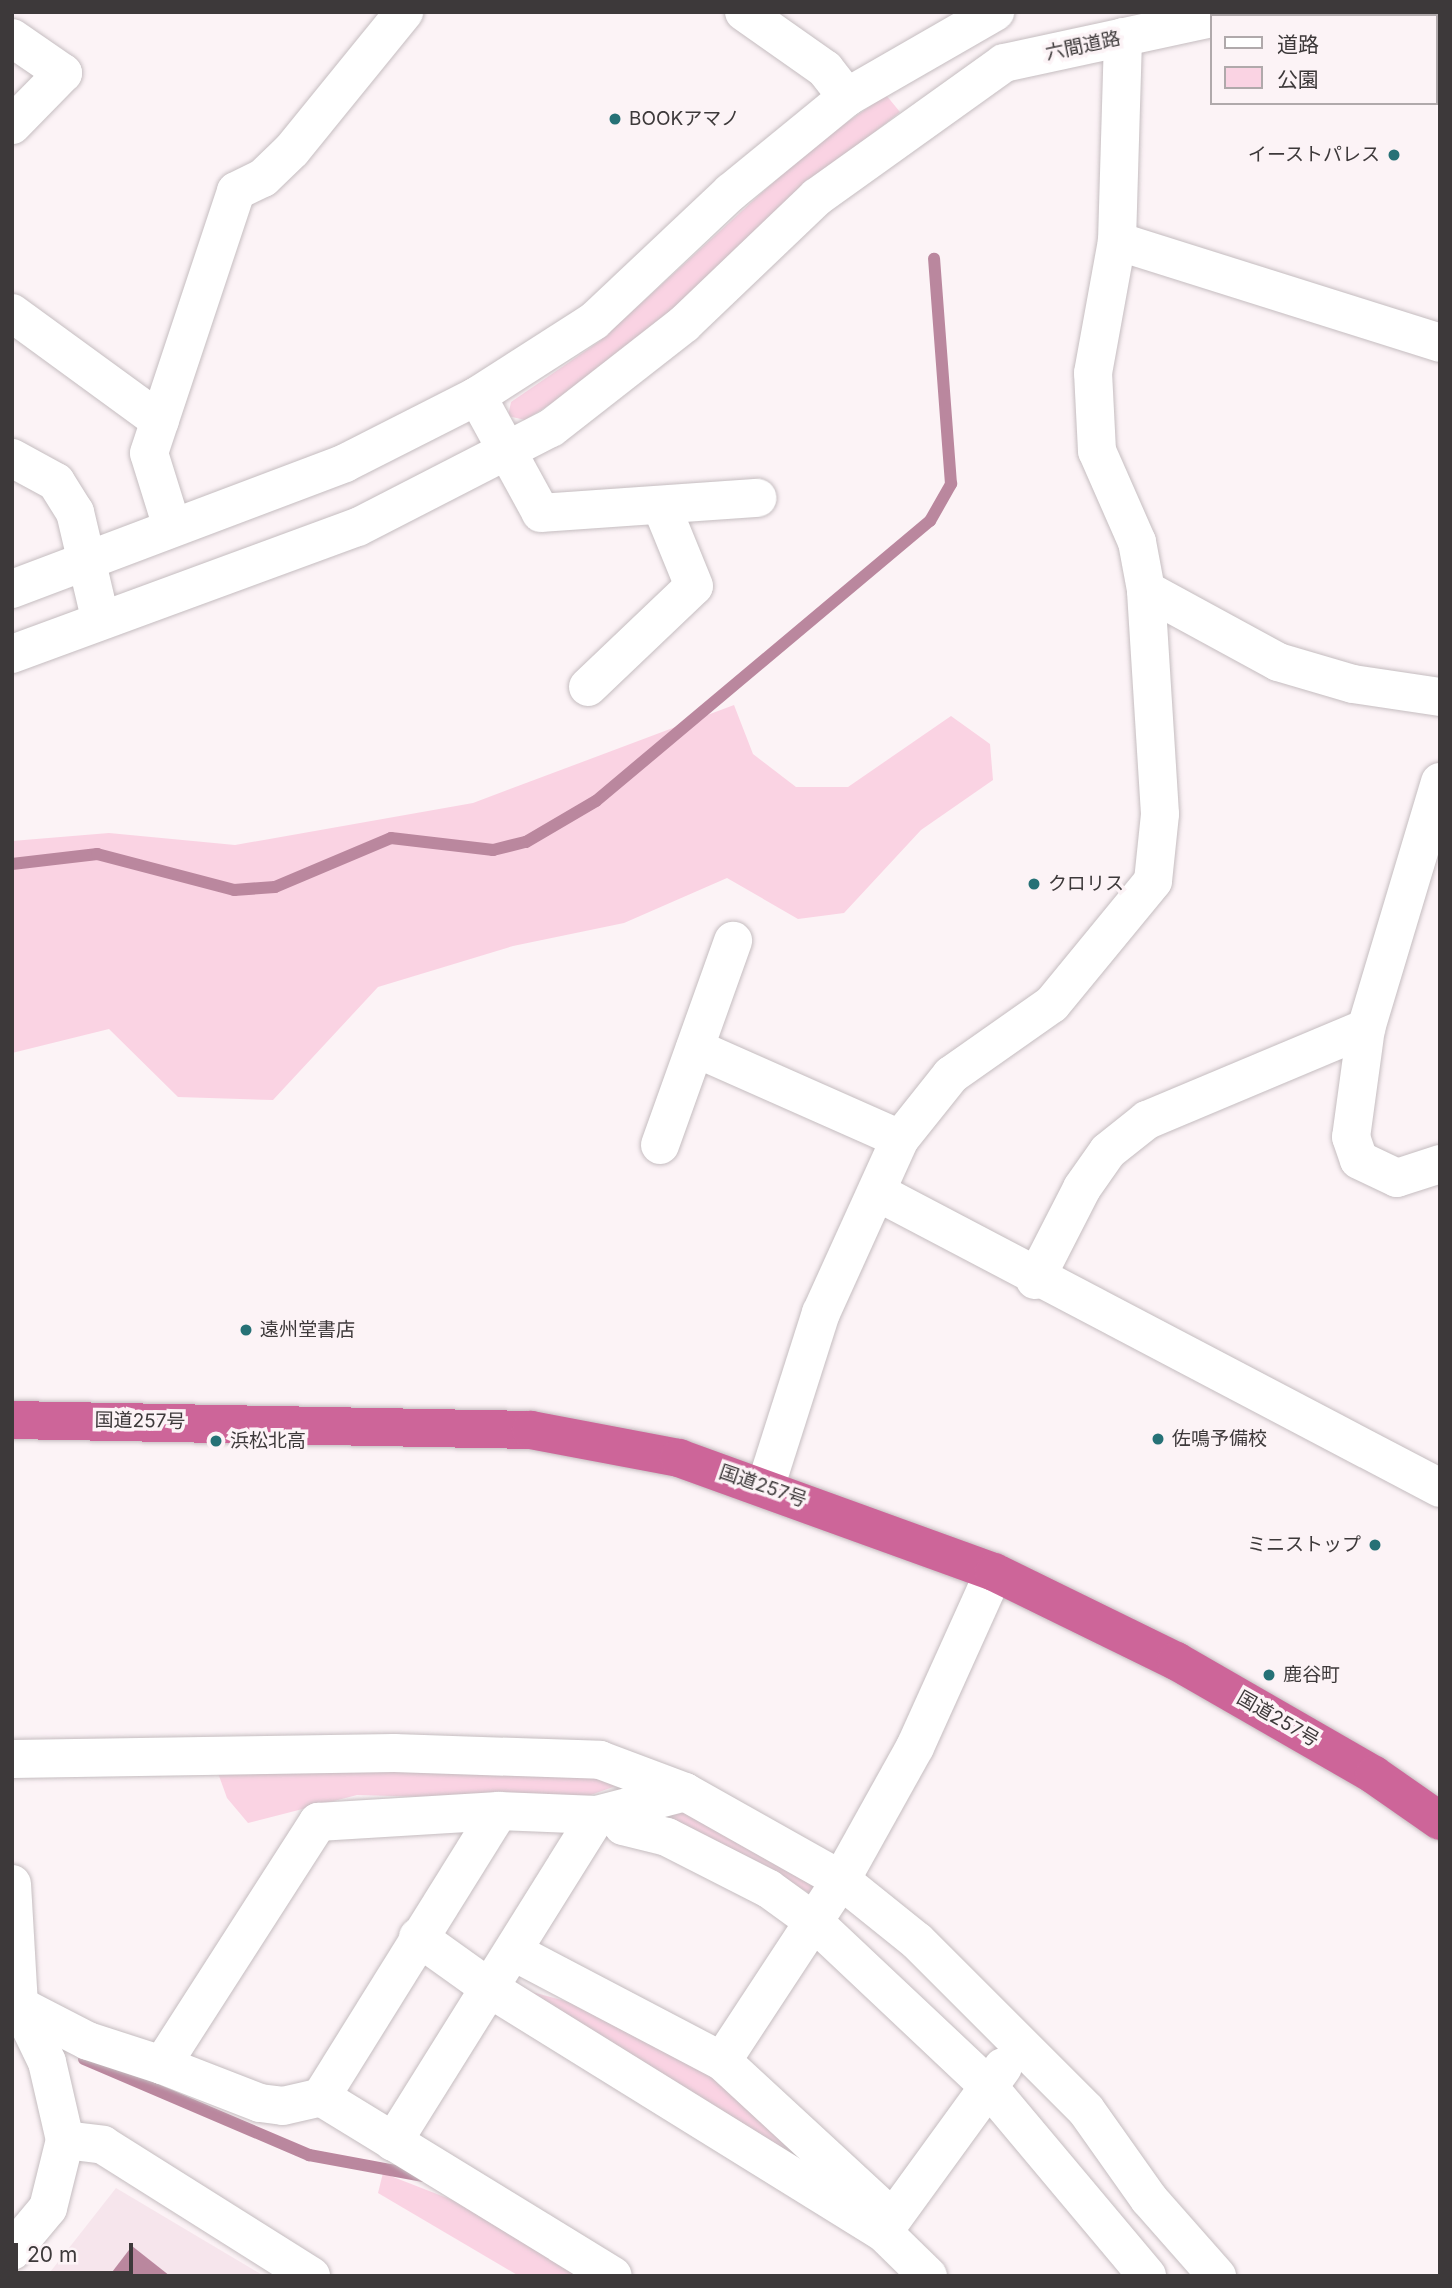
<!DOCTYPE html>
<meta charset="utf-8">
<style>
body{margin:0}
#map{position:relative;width:1452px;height:2288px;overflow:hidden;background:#fcf3f6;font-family:Inter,"Noto Sans JP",sans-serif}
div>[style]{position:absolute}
.built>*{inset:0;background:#f6e5ec}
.green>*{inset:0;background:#fad3e3}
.water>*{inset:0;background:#ba879e}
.stream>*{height:12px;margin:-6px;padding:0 6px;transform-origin:6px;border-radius:6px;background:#ba879e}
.roads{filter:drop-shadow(0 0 2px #c5bdc0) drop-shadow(0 0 2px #c5bdc0)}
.minor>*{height:38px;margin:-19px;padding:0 19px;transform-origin:19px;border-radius:19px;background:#fff}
.highway>*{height:38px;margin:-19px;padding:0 19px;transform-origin:19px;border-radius:19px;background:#cd6599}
.dots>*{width:19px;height:19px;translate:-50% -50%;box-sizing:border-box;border:4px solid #fcf3f6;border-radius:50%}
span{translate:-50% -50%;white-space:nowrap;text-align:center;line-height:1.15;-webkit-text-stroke:7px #fcf3f6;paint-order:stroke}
.street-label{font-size:19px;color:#3d393a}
.poi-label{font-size:19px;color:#3d393a}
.left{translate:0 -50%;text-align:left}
.right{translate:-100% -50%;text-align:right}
.frame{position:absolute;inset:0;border:14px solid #3d393a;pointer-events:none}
.legend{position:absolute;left:1210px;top:14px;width:228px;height:91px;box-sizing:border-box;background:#fcf3f6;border:2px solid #b0a9ab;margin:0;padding:9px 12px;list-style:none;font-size:21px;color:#3d393a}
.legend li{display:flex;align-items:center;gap:14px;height:35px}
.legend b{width:35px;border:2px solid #b0a9ab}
.scale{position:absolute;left:14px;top:2243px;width:119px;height:32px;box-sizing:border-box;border:4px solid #3d393a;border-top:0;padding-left:9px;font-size:21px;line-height:24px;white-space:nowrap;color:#3d393a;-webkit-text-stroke:5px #fcf3f6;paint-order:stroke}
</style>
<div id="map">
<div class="built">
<i style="clip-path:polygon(116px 2188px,264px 2276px,47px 2276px)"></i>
</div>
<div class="green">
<i style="clip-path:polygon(886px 95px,900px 112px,776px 210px,665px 316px,586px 382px,525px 420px,508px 416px,511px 402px,600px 341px,813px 146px)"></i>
<i style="clip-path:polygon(734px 705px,753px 754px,796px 787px,848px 787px,951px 716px,990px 744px,993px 780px,921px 830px,844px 913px,798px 919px,727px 878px,624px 923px,513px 946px,378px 987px,273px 1100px,178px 1097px,109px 1029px,12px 1053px,12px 841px,109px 833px,235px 845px,473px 803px)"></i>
<i style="clip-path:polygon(591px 1769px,627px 1782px,574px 1801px,357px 1795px,248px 1823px,227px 1798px,218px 1773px)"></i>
<i style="clip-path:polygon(668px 1804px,817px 1879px,812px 1894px,650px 1816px)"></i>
<i style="clip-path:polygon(532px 1992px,613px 2014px,668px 2038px,847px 2195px)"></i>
<i style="clip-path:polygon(383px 2173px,460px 2203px,581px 2276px,519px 2276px,378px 2193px)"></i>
</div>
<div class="water">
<i style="clip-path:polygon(132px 2246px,170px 2276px,109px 2276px)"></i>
</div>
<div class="stream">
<i style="left:12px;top:864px;width:86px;rotate:-6.7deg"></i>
<i style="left:97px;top:854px;width:142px;rotate:14.7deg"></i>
<i style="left:234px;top:890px;width:41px;rotate:-4.2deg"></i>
<i style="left:275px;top:887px;width:126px;rotate:-22.9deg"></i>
<i style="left:391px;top:838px;width:103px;rotate:6.7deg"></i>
<i style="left:493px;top:850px;width:34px;rotate:-14deg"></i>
<i style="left:526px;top:842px;width:81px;rotate:-30.4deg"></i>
<i style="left:596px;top:801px;width:436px;rotate:-40deg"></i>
<i style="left:930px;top:521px;width:43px;rotate:-60.4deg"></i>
<i style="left:951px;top:484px;width:226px;rotate:-94.3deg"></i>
<i style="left:84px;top:2059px;width:245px;rotate:23.1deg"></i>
<i style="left:309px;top:2155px;width:115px;rotate:10.5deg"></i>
</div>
<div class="roads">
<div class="minor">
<i style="left:744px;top:12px;width:99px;rotate:35.1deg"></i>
<i style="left:825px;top:69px;width:36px;rotate:52deg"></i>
<i style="left:12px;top:38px;width:62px;rotate:34.5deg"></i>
<i style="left:63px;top:73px;width:73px;rotate:134.4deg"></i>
<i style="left:1117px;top:241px;width:339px;rotate:17.5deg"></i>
<i style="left:12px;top:313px;width:183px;rotate:36.1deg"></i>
<i style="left:477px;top:396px;width:133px;rotate:61.3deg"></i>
<i style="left:541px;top:513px;width:217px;rotate:-4deg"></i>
<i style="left:12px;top:458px;width:50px;rotate:28.6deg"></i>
<i style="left:56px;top:482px;width:36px;rotate:58deg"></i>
<i style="left:75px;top:512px;width:109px;rotate:76.7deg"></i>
<i style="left:172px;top:527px;width:77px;rotate:-107.3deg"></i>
<i style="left:149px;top:453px;width:276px;rotate:-71.6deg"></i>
<i style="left:236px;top:191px;width:30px;rotate:-26deg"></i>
<i style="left:263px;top:178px;width:40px;rotate:-44deg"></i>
<i style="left:292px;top:150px;width:178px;rotate:-50.9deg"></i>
<i style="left:12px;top:589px;width:356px;rotate:-20.7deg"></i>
<i style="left:345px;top:463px;width:148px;rotate:-26.9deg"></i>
<i style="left:477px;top:396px;width:139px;rotate:-32.7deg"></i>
<i style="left:594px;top:321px;width:188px;rotate:-43.3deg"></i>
<i style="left:731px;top:192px;width:150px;rotate:-39.3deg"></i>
<i style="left:847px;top:97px;width:171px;rotate:-29.9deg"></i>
<i style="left:1146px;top:590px;width:150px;rotate:28.6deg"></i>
<i style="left:1278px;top:662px;width:78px;rotate:16.3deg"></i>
<i style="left:1353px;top:684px;width:88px;rotate:8.5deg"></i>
<i style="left:12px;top:654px;width:369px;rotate:-20.2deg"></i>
<i style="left:358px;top:527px;width:217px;rotate:-27.2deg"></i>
<i style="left:551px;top:428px;width:169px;rotate:-38deg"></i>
<i style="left:684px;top:324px;width:184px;rotate:-43.7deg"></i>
<i style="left:817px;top:197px;width:230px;rotate:-35.6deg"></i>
<i style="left:1004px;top:63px;width:213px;rotate:-12.2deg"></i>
<i style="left:588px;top:687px;width:146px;rotate:-43.6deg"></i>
<i style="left:694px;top:586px;width:87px;rotate:-112.2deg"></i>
<i style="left:1440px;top:782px;width:257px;rotate:106.7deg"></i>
<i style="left:1366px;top:1028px;width:110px;rotate:97.8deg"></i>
<i style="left:1351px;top:1137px;width:24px;rotate:71deg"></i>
<i style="left:1359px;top:1160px;width:42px;rotate:25.3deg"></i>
<i style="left:1397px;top:1178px;width:45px;rotate:-18deg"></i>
<i style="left:695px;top:1048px;width:224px;rotate:23.9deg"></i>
<i style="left:660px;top:1145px;width:217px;rotate:-70.3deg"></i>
<i style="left:877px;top:1192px;width:636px;rotate:27.73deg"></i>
<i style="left:1035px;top:1280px;width:103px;rotate:-62.9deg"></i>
<i style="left:1082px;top:1188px;width:45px;rotate:-54.9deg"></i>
<i style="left:1108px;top:1151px;width:50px;rotate:-38.5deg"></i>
<i style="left:1147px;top:1120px;width:238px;rotate:-22.8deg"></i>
<i style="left:766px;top:1485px;width:181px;rotate:-72.3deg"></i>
<i style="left:821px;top:1313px;width:191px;rotate:-65.6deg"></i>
<i style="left:900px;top:1139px;width:82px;rotate:-51.4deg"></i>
<i style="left:951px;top:1075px;width:123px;rotate:-35.1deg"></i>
<i style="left:1052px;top:1004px;width:159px;rotate:-50.6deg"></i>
<i style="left:1153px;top:881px;width:67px;rotate:-84deg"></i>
<i style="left:1160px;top:814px;width:224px;rotate:-93.6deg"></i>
<i style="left:1146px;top:590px;width:49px;rotate:-100.6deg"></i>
<i style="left:1137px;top:542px;width:99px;rotate:-113.7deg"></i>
<i style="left:1097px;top:451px;width:78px;rotate:-92.9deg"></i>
<i style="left:1093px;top:373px;width:134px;rotate:-79.7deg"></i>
<i style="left:1117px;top:241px;width:204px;rotate:-88.3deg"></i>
<i style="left:12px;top:1759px;width:382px;rotate:-0.9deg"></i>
<i style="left:394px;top:1753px;width:206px;rotate:1.9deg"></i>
<i style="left:600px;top:1760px;width:91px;rotate:20.6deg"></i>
<i style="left:685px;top:1792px;width:179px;rotate:29.4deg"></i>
<i style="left:841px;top:1880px;width:97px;rotate:38.8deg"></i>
<i style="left:917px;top:1941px;width:239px;rotate:45deg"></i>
<i style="left:1086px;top:2110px;width:109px;rotate:54.7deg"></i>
<i style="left:1149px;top:2199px;width:103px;rotate:48.6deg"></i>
<i style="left:615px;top:1813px;width:15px;rotate:58deg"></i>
<i style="left:623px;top:1826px;width:45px;rotate:14deg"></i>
<i style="left:667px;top:1837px;width:114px;rotate:27deg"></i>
<i style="left:769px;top:1889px;width:54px;rotate:36deg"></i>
<i style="left:813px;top:1921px;width:239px;rotate:43.3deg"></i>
<i style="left:987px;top:2085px;width:249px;rotate:50deg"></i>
<i style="left:12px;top:1884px;width:120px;rotate:86.7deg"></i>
<i style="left:19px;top:2004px;width:64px;rotate:64.2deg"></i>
<i style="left:47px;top:2062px;width:80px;rotate:77deg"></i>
<i style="left:65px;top:2140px;width:38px;rotate:7deg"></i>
<i style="left:103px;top:2145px;width:246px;rotate:32.2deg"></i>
<i style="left:418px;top:1937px;width:91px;rotate:35.6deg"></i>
<i style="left:492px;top:1990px;width:460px;rotate:31.8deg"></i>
<i style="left:883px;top:2232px;width:63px;rotate:44.4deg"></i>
<i style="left:516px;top:1953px;width:233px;rotate:27.7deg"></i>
<i style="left:722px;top:2061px;width:217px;rotate:-56.7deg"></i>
<i style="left:841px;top:1880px;width:152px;rotate:-60.9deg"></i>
<i style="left:915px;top:1747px;width:192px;rotate:-65.7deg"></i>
<i style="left:12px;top:2002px;width:85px;rotate:27.2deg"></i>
<i style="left:88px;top:2041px;width:78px;rotate:18deg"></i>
<i style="left:162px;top:2065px;width:289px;rotate:-57.3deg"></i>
<i style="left:318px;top:1822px;width:181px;rotate:-3.5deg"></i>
<i style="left:499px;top:1811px;width:98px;rotate:2.3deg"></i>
<i style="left:597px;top:1815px;width:91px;rotate:-14.6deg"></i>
<i style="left:722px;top:2061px;width:230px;rotate:42.7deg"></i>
<i style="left:162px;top:2065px;width:105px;rotate:21.2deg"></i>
<i style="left:260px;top:2103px;width:23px;rotate:7deg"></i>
<i style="left:283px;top:2106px;width:39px;rotate:-13deg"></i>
<i style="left:321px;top:2097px;width:337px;rotate:-58.1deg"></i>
<i style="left:321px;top:2097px;width:342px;rotate:31.5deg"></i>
<i style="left:393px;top:2142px;width:385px;rotate:-58deg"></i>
<i style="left:883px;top:2232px;width:204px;rotate:-54deg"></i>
<i style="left:12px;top:2251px;width:56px;rotate:-50.1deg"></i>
<i style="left:48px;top:2208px;width:70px;rotate:-76deg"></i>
</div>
<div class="highway">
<i style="left:12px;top:1420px;width:519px;rotate:1.1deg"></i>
<i style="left:531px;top:1430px;width:151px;rotate:10.7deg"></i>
<i style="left:679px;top:1458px;width:335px;rotate:19.9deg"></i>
<i style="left:994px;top:1572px;width:203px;rotate:26.1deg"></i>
<i style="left:1176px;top:1661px;width:228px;rotate:29.9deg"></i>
<i style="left:1374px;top:1775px;width:80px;rotate:34.9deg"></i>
</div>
</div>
<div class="dots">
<i style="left:615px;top:119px;background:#267176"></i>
<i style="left:1394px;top:155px;background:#267176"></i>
<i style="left:1034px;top:884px;background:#267176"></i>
<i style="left:246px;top:1330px;background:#267176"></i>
<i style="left:1158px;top:1439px;background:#267176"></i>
<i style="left:216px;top:1441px;background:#267176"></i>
<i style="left:1375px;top:1545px;background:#267176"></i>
<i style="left:1269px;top:1675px;background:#267176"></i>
</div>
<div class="street-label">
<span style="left:1083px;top:46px;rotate:-12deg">六間道路</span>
<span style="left:140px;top:1421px;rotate:1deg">国道257号</span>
<span style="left:763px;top:1486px;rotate:19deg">国道257号</span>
<span style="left:1278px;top:1719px;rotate:30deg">国道257号</span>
</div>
<div class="poi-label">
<span class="left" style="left:629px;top:119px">BOOKアマノ</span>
<span class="right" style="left:1380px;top:155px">イーストパレス</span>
<span class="left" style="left:1048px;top:884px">クロリス</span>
<span class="left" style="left:260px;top:1330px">遠州堂書店</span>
<span class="left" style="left:1172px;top:1439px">佐鳴予備校</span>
<span class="left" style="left:230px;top:1441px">浜松北高</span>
<span class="right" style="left:1361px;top:1545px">ミニストップ</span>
<span class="left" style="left:1283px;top:1675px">鹿谷町</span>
</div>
<div class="frame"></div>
<ul class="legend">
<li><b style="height:9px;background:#fff"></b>道路</li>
<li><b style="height:19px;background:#fad3e3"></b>公園</li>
</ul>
<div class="scale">20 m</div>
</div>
